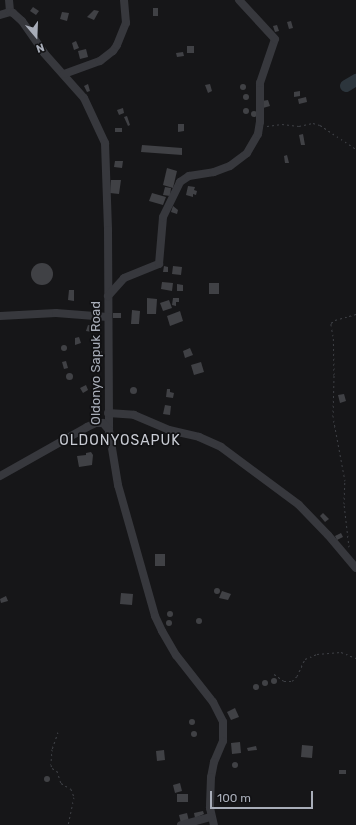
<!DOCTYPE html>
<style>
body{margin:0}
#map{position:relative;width:356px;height:825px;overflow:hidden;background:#161618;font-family:Rubik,sans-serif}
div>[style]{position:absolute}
.river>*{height:12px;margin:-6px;padding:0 6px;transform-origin:6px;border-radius:6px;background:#2c353c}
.building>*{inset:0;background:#404145}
.round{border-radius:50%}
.path>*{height:1px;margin-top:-0.5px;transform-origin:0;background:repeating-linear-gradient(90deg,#3d3f44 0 2px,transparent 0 5px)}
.minor>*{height:8px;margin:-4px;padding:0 4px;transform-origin:4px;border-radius:4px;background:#37383d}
span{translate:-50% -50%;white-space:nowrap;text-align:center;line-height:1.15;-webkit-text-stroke:3.5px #111113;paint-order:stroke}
.street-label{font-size:13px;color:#a8adb8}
.neighbourhood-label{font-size:14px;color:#c9ccd4;letter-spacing:1px}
.north{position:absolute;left:16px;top:16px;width:40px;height:40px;-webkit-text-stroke:3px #111113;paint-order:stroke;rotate:161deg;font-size:11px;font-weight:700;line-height:16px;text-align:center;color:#a8adb8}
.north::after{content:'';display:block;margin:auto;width:14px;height:18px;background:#a8adb8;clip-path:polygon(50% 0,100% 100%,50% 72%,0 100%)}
.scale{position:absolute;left:210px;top:791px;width:103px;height:18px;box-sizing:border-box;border:2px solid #a8adb8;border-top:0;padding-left:5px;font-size:12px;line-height:14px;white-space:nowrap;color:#a8adb8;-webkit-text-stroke:3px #111113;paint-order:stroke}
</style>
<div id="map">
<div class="river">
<i style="left:346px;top:86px;width:12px;rotate:-31deg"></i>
</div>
<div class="building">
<i style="clip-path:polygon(33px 7px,39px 11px,36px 15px,30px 11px)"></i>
<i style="clip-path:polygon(153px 8px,158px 8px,158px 16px,153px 16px)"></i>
<i style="clip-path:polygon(94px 10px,99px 11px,94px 20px,87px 17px)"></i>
<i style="clip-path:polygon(62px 12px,69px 13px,67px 21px,60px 19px)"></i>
<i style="clip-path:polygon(291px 21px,293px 28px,289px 29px,287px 22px)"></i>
<i style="clip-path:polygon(277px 25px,279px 31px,275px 32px,273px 26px)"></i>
<i style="clip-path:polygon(76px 41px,79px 48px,74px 50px,72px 43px)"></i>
<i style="clip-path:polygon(187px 46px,194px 46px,194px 53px,187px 53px)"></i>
<i style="clip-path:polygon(86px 49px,88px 57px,80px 59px,78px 51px)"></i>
<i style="clip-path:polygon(183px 52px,184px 56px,177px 57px,176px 53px)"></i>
<i class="round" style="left:240px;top:84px;width:6px;height:6px"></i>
<i style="clip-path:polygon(88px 84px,90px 91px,87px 92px,84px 86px)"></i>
<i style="clip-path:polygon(210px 84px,212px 91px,208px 93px,205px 85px)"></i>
<i style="clip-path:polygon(300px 91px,300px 96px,294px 97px,294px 92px)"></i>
<i class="round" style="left:243px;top:94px;width:6px;height:6px"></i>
<i style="clip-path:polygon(306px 97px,307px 102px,299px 104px,298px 99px)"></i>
<i style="clip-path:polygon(268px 100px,270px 106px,263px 108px,262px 101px)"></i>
<i class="round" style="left:243px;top:108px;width:6px;height:6px"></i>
<i style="clip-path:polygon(123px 108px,124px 113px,119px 115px,117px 110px)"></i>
<i class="round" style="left:251px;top:111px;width:6px;height:6px"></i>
<i style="clip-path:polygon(127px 116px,130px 125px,128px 126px,124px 117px)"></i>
<i style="clip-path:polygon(178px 124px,184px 124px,184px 131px,178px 132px)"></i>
<i style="clip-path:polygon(115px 128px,122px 128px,122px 132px,115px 132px)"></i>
<i style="clip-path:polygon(303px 134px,305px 145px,301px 145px,299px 135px)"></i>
<i style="clip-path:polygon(142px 145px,182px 148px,182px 155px,141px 152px)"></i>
<i style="clip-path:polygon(287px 155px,289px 163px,285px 163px,284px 156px)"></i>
<i style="clip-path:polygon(115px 161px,123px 161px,122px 168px,114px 167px)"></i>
<i style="clip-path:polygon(167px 168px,177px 171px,173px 188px,163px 185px)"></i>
<i style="clip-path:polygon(111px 180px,121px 180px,119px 194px,110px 193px)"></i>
<i style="clip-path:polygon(188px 186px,195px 187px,194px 190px,197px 191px,196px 195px,193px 194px,193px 197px,186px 195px)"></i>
<i style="clip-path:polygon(165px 187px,171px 188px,170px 196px,163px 195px)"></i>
<i style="clip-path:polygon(152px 193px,166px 197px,163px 205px,149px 201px)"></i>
<i style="clip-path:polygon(173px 206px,178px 210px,177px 214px,171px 212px)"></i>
<i class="round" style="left:31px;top:263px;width:22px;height:22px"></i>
<i style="clip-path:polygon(164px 266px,168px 267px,168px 272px,163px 272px)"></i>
<i style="clip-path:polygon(173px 266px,182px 267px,181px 275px,172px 274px)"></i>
<i style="clip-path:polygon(162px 282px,173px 283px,172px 291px,161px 289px)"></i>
<i style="clip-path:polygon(209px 283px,219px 283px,219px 294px,209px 294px)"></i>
<i style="clip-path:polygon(177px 284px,183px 285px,183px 291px,177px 291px)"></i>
<i style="clip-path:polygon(69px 290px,74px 290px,74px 301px,68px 300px)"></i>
<i style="clip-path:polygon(147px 298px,157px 299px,156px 314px,147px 314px)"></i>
<i style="clip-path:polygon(173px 298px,179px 298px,179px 302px,176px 302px,176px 306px,172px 305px)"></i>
<i style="clip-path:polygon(169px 300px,172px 308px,163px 311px,160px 303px)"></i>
<i style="clip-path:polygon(132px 310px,140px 311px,139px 324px,131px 324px)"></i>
<i style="clip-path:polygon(180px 311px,183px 321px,170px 326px,167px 316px)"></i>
<i style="clip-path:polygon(113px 313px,121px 313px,121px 318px,113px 318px)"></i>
<i style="clip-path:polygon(88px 325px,93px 326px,92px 332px,86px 331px)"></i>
<i style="clip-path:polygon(79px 337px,81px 343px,75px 345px,75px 338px)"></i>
<i class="round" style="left:61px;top:345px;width:6px;height:6px"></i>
<i style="clip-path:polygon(190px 348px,193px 355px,185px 358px,183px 351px)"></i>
<i style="clip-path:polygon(95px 351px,102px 351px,102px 356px,95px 356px)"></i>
<i style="clip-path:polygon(66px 361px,68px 368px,64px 369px,62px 362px)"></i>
<i style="clip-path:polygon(201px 362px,204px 372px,194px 375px,191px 365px)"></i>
<i class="round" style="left:65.5px;top:372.5px;width:7px;height:7px"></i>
<i style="clip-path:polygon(95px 376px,99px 376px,100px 382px,95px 382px)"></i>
<i style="clip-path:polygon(96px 383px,100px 383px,100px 391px,96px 391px)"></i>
<i style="clip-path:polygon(86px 385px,88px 390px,83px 393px,80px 388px)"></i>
<i class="round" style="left:129.5px;top:386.5px;width:7px;height:7px"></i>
<i style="clip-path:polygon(167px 389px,170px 389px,170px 392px,174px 393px,173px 398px,166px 397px)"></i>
<i style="clip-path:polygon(344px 394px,346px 401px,340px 403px,338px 395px)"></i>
<i style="clip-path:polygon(165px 405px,171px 406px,170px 415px,163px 414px)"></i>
<i style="clip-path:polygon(91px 452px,93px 455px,92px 465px,79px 467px,77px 456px,86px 455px,86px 453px)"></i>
<i style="clip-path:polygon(323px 513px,329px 519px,325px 522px,320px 516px)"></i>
<i style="clip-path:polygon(341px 533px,343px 537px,337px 540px,335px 536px)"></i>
<i style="clip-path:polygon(155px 554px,165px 554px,165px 566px,155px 566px)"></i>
<i class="round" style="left:214px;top:588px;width:6px;height:6px"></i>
<i style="clip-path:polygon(222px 591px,231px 594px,228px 600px,219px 598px)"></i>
<i style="clip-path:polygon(121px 593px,133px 594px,132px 605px,120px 604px)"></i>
<i style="clip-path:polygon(6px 596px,8px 601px,1px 603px,0 599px)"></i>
<i class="round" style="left:167px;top:611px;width:6px;height:6px"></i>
<i class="round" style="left:196px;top:618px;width:6px;height:6px"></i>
<i class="round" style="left:166px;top:620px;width:6px;height:6px"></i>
<i class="round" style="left:271px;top:678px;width:6px;height:6px"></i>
<i class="round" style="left:262px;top:680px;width:6px;height:6px"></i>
<i class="round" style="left:253px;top:684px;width:6px;height:6px"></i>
<i style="clip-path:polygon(235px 708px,239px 717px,231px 720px,227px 712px)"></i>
<i class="round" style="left:189px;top:719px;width:6px;height:6px"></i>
<i class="round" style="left:191px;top:731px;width:6px;height:6px"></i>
<i style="clip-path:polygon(240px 742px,241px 753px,232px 754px,231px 743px)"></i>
<i style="clip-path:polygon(302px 745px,313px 746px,312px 758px,301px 757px)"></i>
<i style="clip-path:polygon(256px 746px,257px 750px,248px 751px,247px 748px)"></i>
<i style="clip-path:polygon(164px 750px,165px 760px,157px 761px,156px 751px)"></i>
<i class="round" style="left:232px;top:762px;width:6px;height:6px"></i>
<i style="clip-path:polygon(339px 770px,346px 770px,346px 774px,339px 774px)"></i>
<i class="round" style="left:44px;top:776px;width:6px;height:6px"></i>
<i style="clip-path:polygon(180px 783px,182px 791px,175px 793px,173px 785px)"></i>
<i style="clip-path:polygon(177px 794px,188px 794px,188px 802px,177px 802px)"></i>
<i style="clip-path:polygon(203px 811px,204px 814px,195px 818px,194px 813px)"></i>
<i style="clip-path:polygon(187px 813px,189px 821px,181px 823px,179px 815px)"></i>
</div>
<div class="path">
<i style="left:267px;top:126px;width:15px;rotate:-8deg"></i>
<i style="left:282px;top:124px;width:17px;rotate:7deg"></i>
<i style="left:299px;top:126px;width:14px;rotate:-12deg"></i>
<i style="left:313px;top:123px;width:7px;rotate:16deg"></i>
<i style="left:320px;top:125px;width:43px;rotate:33.7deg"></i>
<i style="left:349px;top:547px;width:43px;rotate:-96.6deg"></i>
<i style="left:344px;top:504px;width:23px;rotate:-88deg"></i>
<i style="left:345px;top:481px;width:65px;rotate:-100.6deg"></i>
<i style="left:333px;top:417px;width:42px;rotate:-88.6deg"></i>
<i style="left:334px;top:375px;width:39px;rotate:-91deg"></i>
<i style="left:333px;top:336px;width:10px;rotate:-101deg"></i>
<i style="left:331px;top:326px;width:3px;rotate:-90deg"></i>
<i style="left:331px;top:323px;width:5px;rotate:-37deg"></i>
<i style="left:335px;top:320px;width:22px;rotate:-16deg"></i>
<i style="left:274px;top:674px;width:12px;rotate:35deg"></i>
<i style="left:284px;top:681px;width:8px"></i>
<i style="left:292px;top:681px;width:7px;rotate:-45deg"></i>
<i style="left:297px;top:676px;width:19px;rotate:-65deg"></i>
<i style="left:305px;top:659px;width:13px;rotate:-23deg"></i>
<i style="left:317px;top:654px;width:24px;rotate:-5deg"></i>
<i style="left:341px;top:652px;width:16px;rotate:22deg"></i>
<i style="left:58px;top:732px;width:18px;rotate:109deg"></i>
<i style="left:52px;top:749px;width:16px;rotate:94deg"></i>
<i style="left:51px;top:765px;width:3px;rotate:72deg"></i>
<i style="left:52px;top:768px;width:6px;rotate:31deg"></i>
<i style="left:57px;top:771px;width:13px;rotate:72deg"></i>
<i style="left:61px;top:783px;width:12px;rotate:31deg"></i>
<i style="left:71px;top:789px;width:9px;rotate:69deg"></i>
<i style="left:74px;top:797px;width:29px;rotate:102deg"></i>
</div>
<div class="minor">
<i style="left:9px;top:0;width:12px;rotate:85deg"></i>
<i style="left:0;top:15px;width:10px;rotate:-17deg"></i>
<i style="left:10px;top:12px;width:3px;rotate:18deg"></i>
<i style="left:13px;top:13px;width:12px;rotate:42deg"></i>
<i style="left:22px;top:21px;width:39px;rotate:55deg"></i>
<i style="left:44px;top:53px;width:60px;rotate:48.4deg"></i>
<i style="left:84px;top:98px;width:50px;rotate:65deg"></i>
<i style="left:105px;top:143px;width:87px;rotate:88deg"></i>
<i style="left:108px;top:230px;width:200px;rotate:89.7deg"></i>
<i style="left:109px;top:430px;width:56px;rotate:80.7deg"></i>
<i style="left:118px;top:485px;width:136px;rotate:74.2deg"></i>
<i style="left:155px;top:616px;width:17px;rotate:65deg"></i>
<i style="left:162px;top:631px;width:28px;rotate:60deg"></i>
<i style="left:176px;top:655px;width:60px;rotate:51.8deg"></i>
<i style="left:213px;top:702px;width:22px;rotate:63deg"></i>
<i style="left:223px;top:722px;width:19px;rotate:90deg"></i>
<i style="left:223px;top:741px;width:23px;rotate:113deg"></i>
<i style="left:214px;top:762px;width:15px;rotate:101deg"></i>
<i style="left:211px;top:777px;width:31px;rotate:92deg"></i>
<i style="left:210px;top:808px;width:17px;rotate:77deg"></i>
<i style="left:64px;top:74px;width:38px;rotate:-20deg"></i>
<i style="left:100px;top:61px;width:16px;rotate:-38deg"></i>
<i style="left:113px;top:51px;width:7px;rotate:-56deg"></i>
<i style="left:117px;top:45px;width:24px;rotate:-68deg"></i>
<i style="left:126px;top:23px;width:23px;rotate:-95deg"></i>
<i style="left:108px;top:296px;width:24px;rotate:-48deg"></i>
<i style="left:124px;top:278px;width:38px;rotate:-22deg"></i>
<i style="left:159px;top:264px;width:47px;rotate:-85.1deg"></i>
<i style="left:163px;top:217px;width:39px;rotate:-64deg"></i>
<i style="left:180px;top:182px;width:11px;rotate:-34deg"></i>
<i style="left:189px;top:176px;width:25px;rotate:-9deg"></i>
<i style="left:214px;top:172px;width:17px;rotate:-21deg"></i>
<i style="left:230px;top:166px;width:21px;rotate:-37deg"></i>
<i style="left:247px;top:153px;width:22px;rotate:-60deg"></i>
<i style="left:258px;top:134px;width:12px;rotate:-81deg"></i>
<i style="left:260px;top:122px;width:39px;rotate:-90deg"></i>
<i style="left:260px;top:83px;width:46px;rotate:-71.2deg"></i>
<i style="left:275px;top:39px;width:53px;rotate:-132.7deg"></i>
<i style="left:0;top:316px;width:56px;rotate:-3.1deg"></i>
<i style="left:56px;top:313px;width:52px;rotate:4.4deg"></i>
<i style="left:108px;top:413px;width:26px;rotate:4deg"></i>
<i style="left:134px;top:415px;width:38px;rotate:23deg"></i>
<i style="left:169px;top:430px;width:31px;rotate:13deg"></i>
<i style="left:199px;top:437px;width:24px;rotate:24deg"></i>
<i style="left:221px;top:447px;width:97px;rotate:36.6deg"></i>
<i style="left:299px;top:505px;width:42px;rotate:46deg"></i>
<i style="left:328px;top:535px;width:43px;rotate:49.7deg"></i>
<i style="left:0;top:476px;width:100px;rotate:-29.4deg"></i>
<i style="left:87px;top:427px;width:10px;rotate:-24deg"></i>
<i style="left:96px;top:423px;width:7px"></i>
<i style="left:103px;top:423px;width:9px;rotate:49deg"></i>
<i style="left:181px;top:825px;width:31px;rotate:-15deg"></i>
</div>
<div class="street-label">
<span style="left:96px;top:363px;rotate:-90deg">Oldonyo Sapuk Road</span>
</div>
<div class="neighbourhood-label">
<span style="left:120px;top:441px">OLDONYOSAPUK</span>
</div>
<div class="north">N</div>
<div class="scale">100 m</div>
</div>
